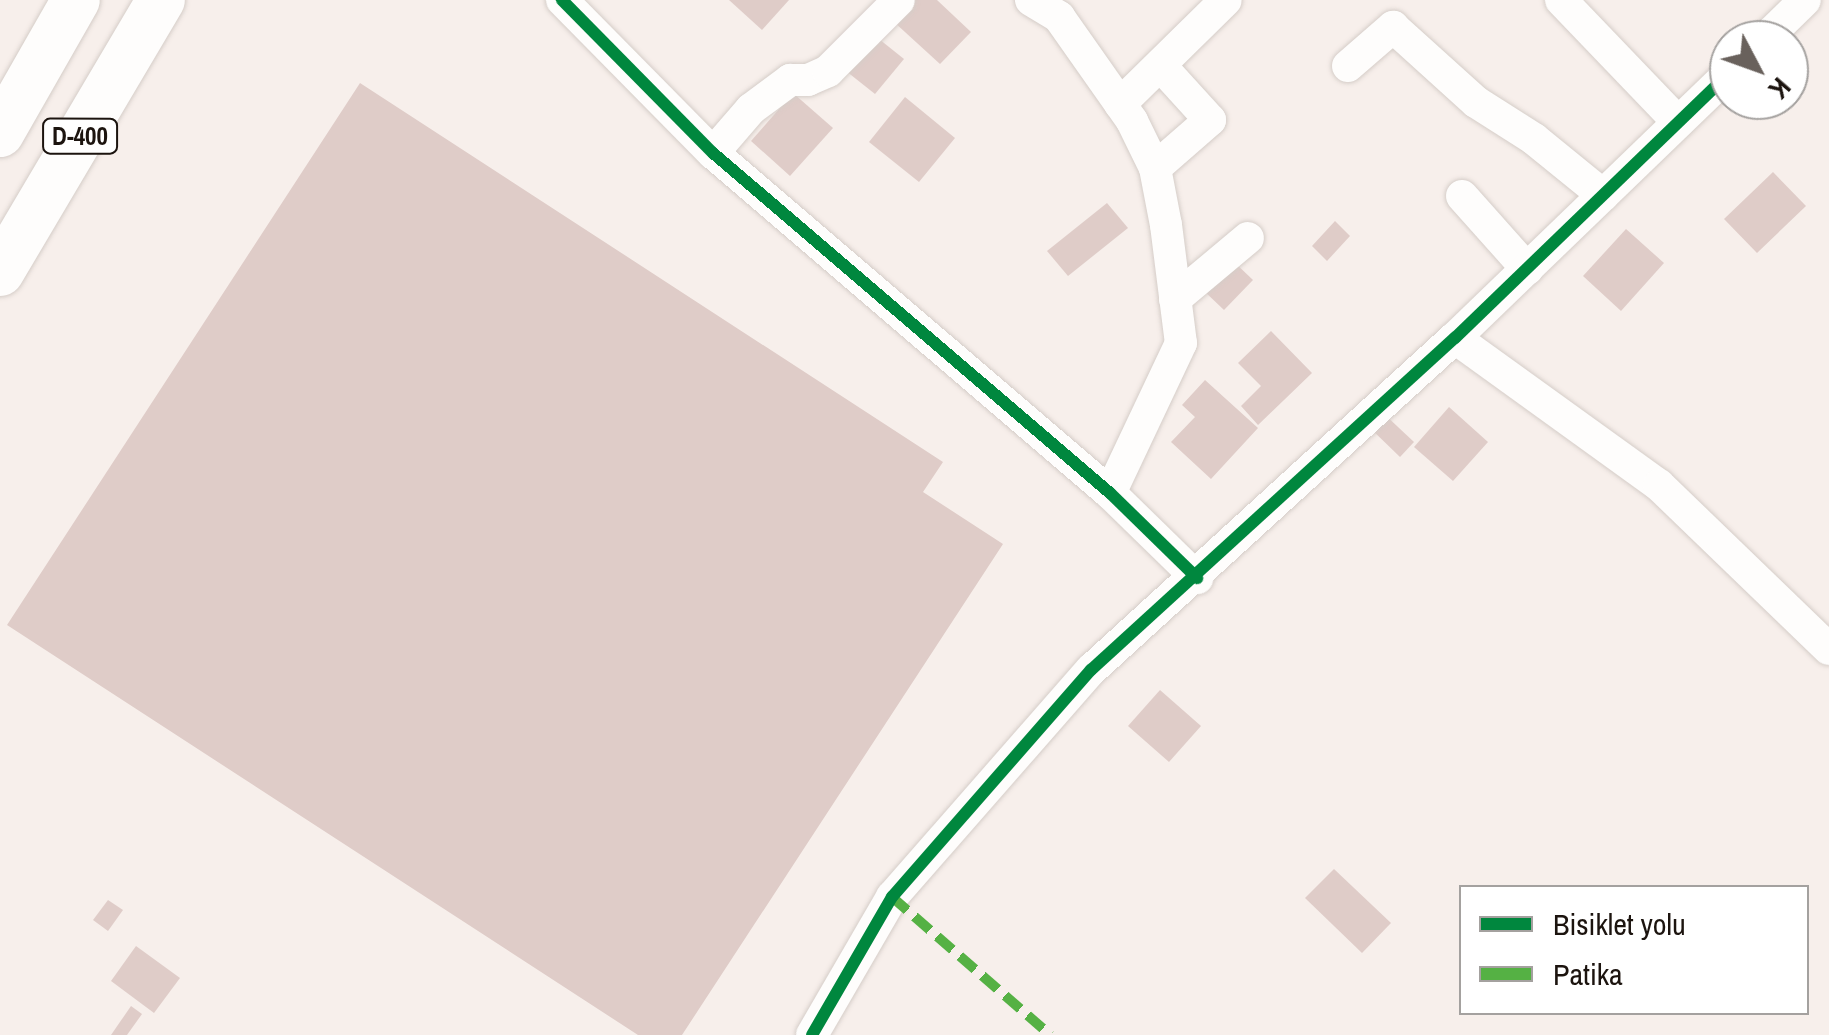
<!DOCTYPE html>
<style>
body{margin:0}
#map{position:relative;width:1829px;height:1035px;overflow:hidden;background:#f7efeb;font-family:"Archivo Narrow",sans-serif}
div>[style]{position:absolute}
.building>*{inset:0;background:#dfccc8}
.roads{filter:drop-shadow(0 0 2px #d5cdc8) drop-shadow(0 0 2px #d5cdc8)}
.minor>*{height:32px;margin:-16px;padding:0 16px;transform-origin:16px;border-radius:16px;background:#fefdfc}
.highway>*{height:48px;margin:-24px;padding:0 24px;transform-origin:24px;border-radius:24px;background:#fefdfc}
.quiet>*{height:10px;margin-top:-5px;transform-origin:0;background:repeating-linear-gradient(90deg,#55b144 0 20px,transparent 0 30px)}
.cycleway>*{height:12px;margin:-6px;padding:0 6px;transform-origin:6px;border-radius:6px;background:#00873e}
span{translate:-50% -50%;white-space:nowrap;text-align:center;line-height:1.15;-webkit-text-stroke:9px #fff;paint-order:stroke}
.shield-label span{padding:2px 8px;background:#fff;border:2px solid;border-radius:8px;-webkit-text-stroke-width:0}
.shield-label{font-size:25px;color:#1c140f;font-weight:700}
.legend{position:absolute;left:1459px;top:885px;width:350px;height:130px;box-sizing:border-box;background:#fff;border:2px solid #a4a19f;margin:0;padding:12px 18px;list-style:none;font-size:30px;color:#1c140f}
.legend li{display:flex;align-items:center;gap:20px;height:50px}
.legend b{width:50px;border:2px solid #a4a19f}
.north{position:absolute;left:1709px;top:20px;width:100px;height:100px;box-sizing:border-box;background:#fff;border:2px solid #a4a19f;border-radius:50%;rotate:131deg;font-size:28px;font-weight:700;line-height:40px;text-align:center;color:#1c140f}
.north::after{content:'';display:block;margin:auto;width:35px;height:45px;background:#69615c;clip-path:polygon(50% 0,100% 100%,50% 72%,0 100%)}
</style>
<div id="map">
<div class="building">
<i style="clip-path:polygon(729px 0,789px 0,762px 30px)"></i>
<i style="clip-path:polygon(914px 0,937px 0,971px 32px,940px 64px,894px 22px)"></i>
<i style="clip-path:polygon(874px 35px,904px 59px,875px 94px,846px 71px)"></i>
<i style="clip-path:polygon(360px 83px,943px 462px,923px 492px,1003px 544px,682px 1035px,638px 1035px,7px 625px)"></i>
<i style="clip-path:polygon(793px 93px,833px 128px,790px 176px,751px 141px)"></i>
<i style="clip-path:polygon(905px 97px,955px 138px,919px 182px,869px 142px)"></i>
<i style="clip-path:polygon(1773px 172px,1806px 206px,1757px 253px,1724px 219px)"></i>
<i style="clip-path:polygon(1107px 203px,1128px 228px,1068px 276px,1047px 251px)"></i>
<i style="clip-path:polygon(1335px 221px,1350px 236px,1327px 261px,1312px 246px)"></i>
<i style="clip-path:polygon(1626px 229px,1664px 263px,1621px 311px,1583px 276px)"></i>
<i style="clip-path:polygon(1232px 260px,1253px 280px,1224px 310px,1203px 290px)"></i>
<i style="clip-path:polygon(1271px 331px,1312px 373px,1258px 425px,1241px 406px,1261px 386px,1238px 363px)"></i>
<i style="clip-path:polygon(1205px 380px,1258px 428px,1211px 479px,1171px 442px,1195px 417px,1182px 405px)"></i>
<i style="clip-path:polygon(1449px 407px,1488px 442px,1453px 481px,1414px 447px)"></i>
<i style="clip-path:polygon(1382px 412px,1414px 442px,1400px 457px,1369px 427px)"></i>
<i style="clip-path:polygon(1160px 690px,1201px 726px,1169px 762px,1128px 726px)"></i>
<i style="clip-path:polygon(1334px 869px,1391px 923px,1362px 953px,1305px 898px)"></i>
<i style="clip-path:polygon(108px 900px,123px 910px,108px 931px,93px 920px)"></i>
<i style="clip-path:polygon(136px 946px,180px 978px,154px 1013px,111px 981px)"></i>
<i style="clip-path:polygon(131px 1006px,142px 1014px,127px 1035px,111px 1035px)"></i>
</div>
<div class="roads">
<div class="minor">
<i style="left:562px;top:0;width:215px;rotate:45.4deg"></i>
<i style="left:713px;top:153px;width:523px;rotate:40.58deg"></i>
<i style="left:1110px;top:493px;width:122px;rotate:44.3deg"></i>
<i style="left:1031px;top:0;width:33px;rotate:31deg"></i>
<i style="left:1059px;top:17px;width:127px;rotate:54.9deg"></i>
<i style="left:1132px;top:121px;width:52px;rotate:63.9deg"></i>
<i style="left:1155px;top:168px;width:58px;rotate:79.1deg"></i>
<i style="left:1166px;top:225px;width:119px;rotate:82.8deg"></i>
<i style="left:1181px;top:343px;width:166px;rotate:115.3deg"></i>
<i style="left:1561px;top:0;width:169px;rotate:46.2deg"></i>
<i style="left:1764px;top:40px;width:57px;rotate:-44.3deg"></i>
<i style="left:1348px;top:66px;width:60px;rotate:-40.9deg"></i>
<i style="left:1393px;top:27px;width:112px;rotate:42.1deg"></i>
<i style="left:1476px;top:102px;width:69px;rotate:32.5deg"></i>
<i style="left:1534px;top:139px;width:89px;rotate:39.1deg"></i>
<i style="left:1120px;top:104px;width:148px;rotate:-44.5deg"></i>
<i style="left:713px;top:153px;width:58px;rotate:-49.2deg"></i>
<i style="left:751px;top:109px;width:49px;rotate:-36.6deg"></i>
<i style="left:790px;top:80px;width:18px"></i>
<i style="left:808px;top:80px;width:22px;rotate:-24deg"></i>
<i style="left:828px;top:71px;width:100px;rotate:-45deg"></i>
<i style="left:1155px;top:168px;width:73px;rotate:-41.1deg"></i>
<i style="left:1210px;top:120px;width:74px;rotate:-132.3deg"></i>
<i style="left:1462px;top:196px;width:98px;rotate:48.3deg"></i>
<i style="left:1175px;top:299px;width:95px;rotate:-39.9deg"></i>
<i style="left:1455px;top:338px;width:251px;rotate:35.8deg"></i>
<i style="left:1659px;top:485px;width:236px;rotate:44deg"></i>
<i style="left:812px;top:1035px;width:160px;rotate:-59.9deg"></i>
<i style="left:892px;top:897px;width:302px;rotate:-48.8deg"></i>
<i style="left:1091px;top:670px;width:493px;rotate:-42.4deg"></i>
<i style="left:1455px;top:338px;width:381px;rotate:-44deg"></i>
</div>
<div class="highway">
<i style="left:0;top:133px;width:153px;rotate:-60.3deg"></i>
<i style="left:0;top:272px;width:316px;rotate:-59.4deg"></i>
</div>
</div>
<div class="quiet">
<i style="left:892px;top:897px;width:210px;rotate:41.1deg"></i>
</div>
<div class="cycleway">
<i style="left:562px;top:0;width:215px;rotate:45.4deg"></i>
<i style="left:713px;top:153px;width:523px;rotate:40.58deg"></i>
<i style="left:1110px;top:493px;width:122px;rotate:44.3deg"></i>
<i style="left:812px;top:1035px;width:160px;rotate:-59.9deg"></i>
<i style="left:892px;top:897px;width:302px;rotate:-48.8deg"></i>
<i style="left:1091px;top:670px;width:493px;rotate:-42.4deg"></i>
<i style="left:1455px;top:338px;width:381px;rotate:-44deg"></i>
</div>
<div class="shield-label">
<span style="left:80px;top:136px">D-400</span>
</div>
<ul class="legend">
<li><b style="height:12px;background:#00873e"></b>Bisiklet yolu</li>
<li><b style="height:12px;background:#55b144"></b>Patika</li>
</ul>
<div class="north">K</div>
</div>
